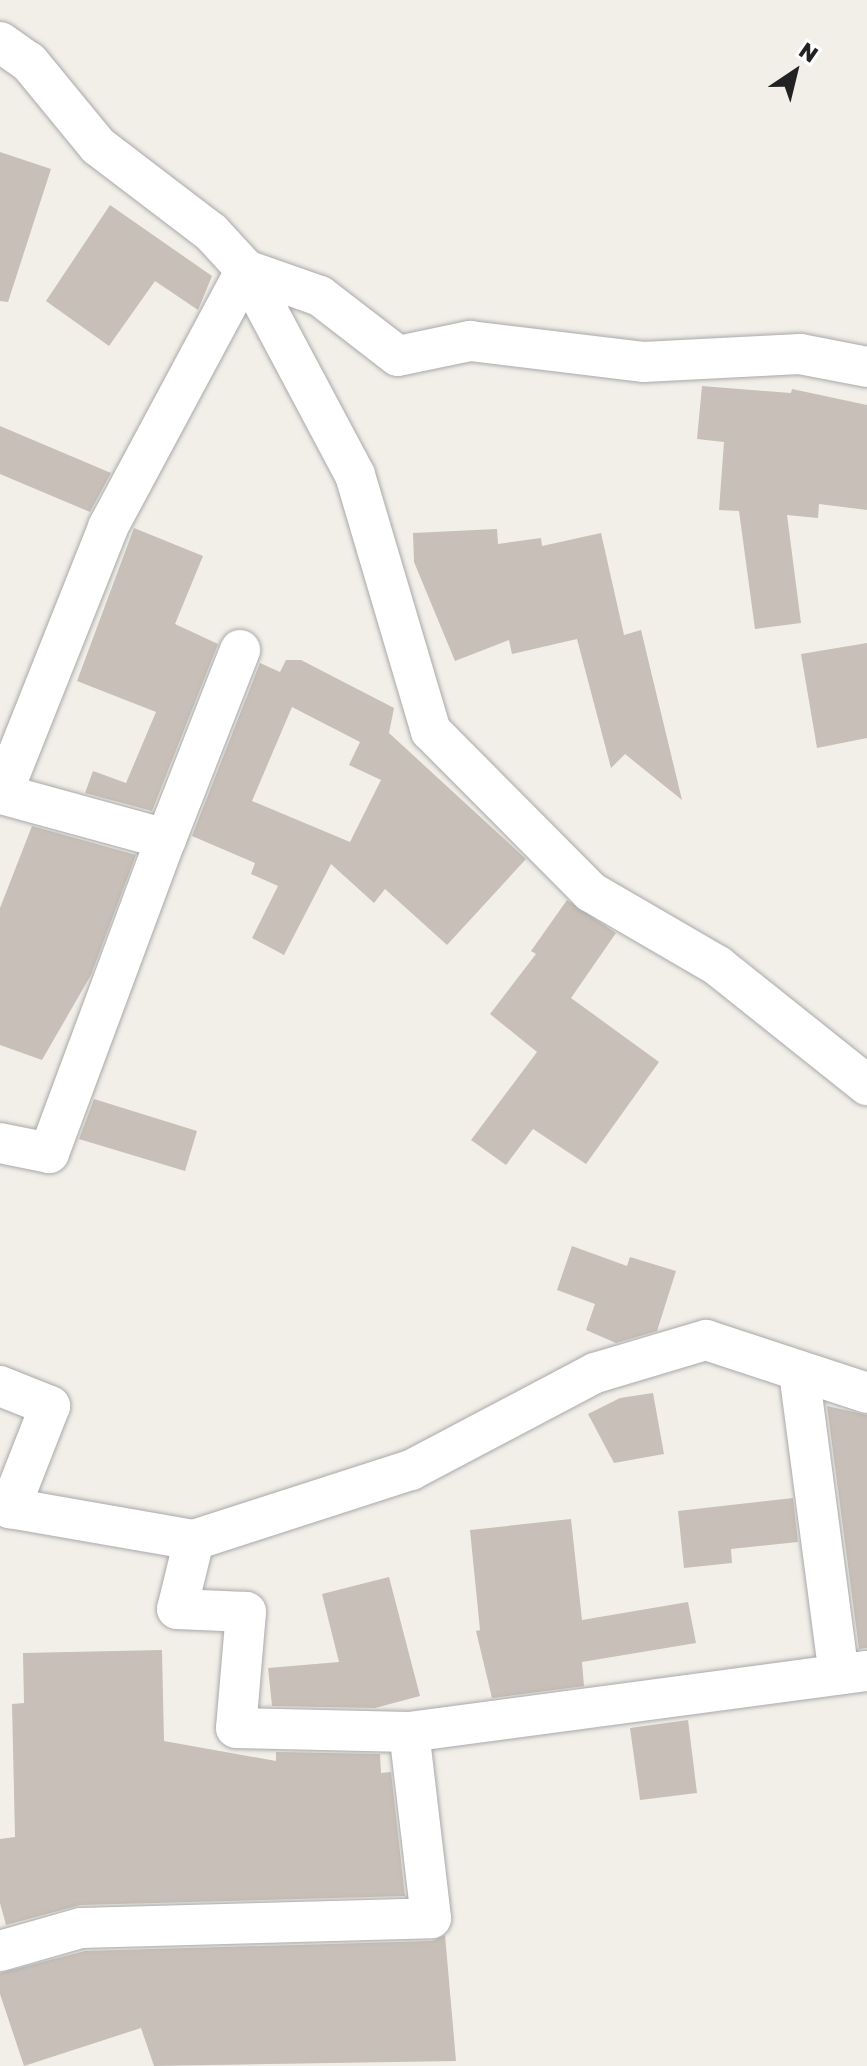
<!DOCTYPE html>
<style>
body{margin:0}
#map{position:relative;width:867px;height:2066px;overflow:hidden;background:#f2efe9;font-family:"Golos Text",sans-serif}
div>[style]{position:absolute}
.building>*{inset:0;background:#c7bfb8}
.roads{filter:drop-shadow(0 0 2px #a9a9a9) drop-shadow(0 0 2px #a9a9a9)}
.street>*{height:40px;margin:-20px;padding:0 20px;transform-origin:20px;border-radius:20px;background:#fff}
span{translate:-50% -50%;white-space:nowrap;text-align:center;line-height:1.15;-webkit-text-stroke:6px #fff;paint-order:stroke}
.north{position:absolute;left:755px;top:32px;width:80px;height:80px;-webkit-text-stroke:6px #fff;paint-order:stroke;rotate:35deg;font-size:22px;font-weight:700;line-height:32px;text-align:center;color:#222}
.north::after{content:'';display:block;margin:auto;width:28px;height:36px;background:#222;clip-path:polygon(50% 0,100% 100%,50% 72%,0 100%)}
</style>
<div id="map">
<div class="building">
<i style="clip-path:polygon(0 152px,51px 169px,8px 302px,0 301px)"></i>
<i style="clip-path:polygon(110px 205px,212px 276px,198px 310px,155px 281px,109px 346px,46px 301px)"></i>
<i style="clip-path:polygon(702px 386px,791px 393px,792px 389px,867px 405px,867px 510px,819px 504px,818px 518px,787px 515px,801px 623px,755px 629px,739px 511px,719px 510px,724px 442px,697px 439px)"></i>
<i style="clip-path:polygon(0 426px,111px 473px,90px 512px,0 474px)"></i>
<i style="clip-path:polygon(134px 528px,203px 556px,175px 624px,218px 644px,152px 811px,85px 793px,93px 771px,126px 783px,156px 712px,77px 681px)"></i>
<i style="clip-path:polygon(497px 529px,498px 544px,541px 538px,542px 546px,601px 533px,624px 635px,641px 630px,682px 800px,625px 754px,611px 768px,577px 639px,512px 654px,509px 640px,455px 661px,414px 562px,413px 533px)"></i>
<i style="clip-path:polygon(867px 643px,867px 738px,817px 748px,801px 654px)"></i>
<i style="clip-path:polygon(evenodd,286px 660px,301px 660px,394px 708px,389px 733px,526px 859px,447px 945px,385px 889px,374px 903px,331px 864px,284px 955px,252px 938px,278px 886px,251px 874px,255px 863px,192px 836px,260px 663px,280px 672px,286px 660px,292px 707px,360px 742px,349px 765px,381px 780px,350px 842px,252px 801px,292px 707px)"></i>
<i style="clip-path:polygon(32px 826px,136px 855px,91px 975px,42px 1060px,0 1045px,0 908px)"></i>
<i style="clip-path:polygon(567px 900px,616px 933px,571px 998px,659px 1062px,586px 1164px,533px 1129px,506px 1165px,471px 1140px,537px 1052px,490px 1014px,536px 954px,531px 951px)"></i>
<i style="clip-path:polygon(94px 1099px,197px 1131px,185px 1171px,79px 1139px)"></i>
<i style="clip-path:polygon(572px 1246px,627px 1266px,630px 1257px,676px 1271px,657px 1331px,616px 1343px,586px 1330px,595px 1304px,557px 1290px)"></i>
<i style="clip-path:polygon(653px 1393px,664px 1454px,614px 1463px,588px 1414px,620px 1398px)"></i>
<i style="clip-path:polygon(827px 1406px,867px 1415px,867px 1648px,859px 1649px)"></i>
<i style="clip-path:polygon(793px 1498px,798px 1542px,731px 1549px,732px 1563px,684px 1568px,678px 1511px)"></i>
<i style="clip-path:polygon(571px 1519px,582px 1620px,688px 1602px,696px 1643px,582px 1662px,584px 1686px,492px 1698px,476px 1631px,480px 1630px,470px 1530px)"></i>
<i style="clip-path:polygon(389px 1577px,420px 1696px,375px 1708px,272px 1706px,268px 1668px,339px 1662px,322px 1594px)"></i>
<i style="clip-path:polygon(162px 1650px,164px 1741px,276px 1761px,276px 1752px,380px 1754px,381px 1773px,391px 1772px,405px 1896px,80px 1905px,6px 1925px,0 1903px,0 1839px,15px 1837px,12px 1704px,24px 1703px,23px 1653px)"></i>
<i style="clip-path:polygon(688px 1720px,697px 1793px,640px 1800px,630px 1728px)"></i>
<i style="clip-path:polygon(445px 1935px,456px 2061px,154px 2066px,141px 2028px,24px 2066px,0 1994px,0 1973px,85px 1951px,432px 1941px)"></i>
</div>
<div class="roads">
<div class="street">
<i style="left:0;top:42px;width:35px;rotate:35deg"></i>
<i style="left:29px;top:62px;width:109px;rotate:50.6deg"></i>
<i style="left:98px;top:146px;width:142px;rotate:37.3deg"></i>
<i style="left:211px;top:232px;width:52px;rotate:47.4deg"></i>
<i style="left:246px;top:270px;width:232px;rotate:62deg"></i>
<i style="left:355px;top:475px;width:267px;rotate:73.5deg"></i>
<i style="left:431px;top:731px;width:227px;rotate:45.2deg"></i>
<i style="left:591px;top:892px;width:147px;rotate:30.2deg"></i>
<i style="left:718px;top:966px;width:191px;rotate:38.6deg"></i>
<i style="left:166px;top:839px;width:203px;rotate:-68.6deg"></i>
<i style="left:0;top:1143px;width:50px;rotate:11.5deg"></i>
<i style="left:49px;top:1153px;width:335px;rotate:-69.6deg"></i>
<i style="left:166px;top:839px;width:170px;rotate:-164.7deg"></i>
<i style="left:2px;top:794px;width:287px;rotate:-68.3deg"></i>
<i style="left:108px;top:527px;width:292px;rotate:-61.8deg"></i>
<i style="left:246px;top:270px;width:78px;rotate:19.4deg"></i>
<i style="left:320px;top:296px;width:98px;rotate:37.6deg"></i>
<i style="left:398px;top:356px;width:74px;rotate:-11.8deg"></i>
<i style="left:470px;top:341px;width:174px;rotate:6.9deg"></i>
<i style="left:643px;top:362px;width:157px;rotate:-2.9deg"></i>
<i style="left:800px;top:354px;width:68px;rotate:11deg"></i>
<i style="left:799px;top:1372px;width:305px;rotate:82.5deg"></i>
<i style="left:0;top:1386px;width:54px;rotate:21.8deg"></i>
<i style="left:50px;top:1406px;width:110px;rotate:111.4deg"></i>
<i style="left:10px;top:1508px;width:187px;rotate:9.9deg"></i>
<i style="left:194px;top:1540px;width:71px;rotate:103.8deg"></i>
<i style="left:177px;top:1609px;width:69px;rotate:2.5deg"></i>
<i style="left:246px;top:1612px;width:116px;rotate:94.9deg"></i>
<i style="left:236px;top:1728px;width:173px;rotate:1.3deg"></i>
<i style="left:409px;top:1732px;width:462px;rotate:-7.6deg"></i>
<i style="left:194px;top:1540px;width:228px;rotate:-17.9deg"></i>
<i style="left:411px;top:1470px;width:208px;rotate:-27.8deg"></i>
<i style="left:595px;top:1373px;width:116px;rotate:-16.6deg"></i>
<i style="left:706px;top:1340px;width:169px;rotate:18.2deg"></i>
<i style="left:0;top:1951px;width:84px;rotate:-15.9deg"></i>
<i style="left:81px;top:1928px;width:350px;rotate:-1.6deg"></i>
<i style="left:431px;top:1918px;width:187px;rotate:-96.7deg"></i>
</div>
</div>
<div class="north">N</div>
</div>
